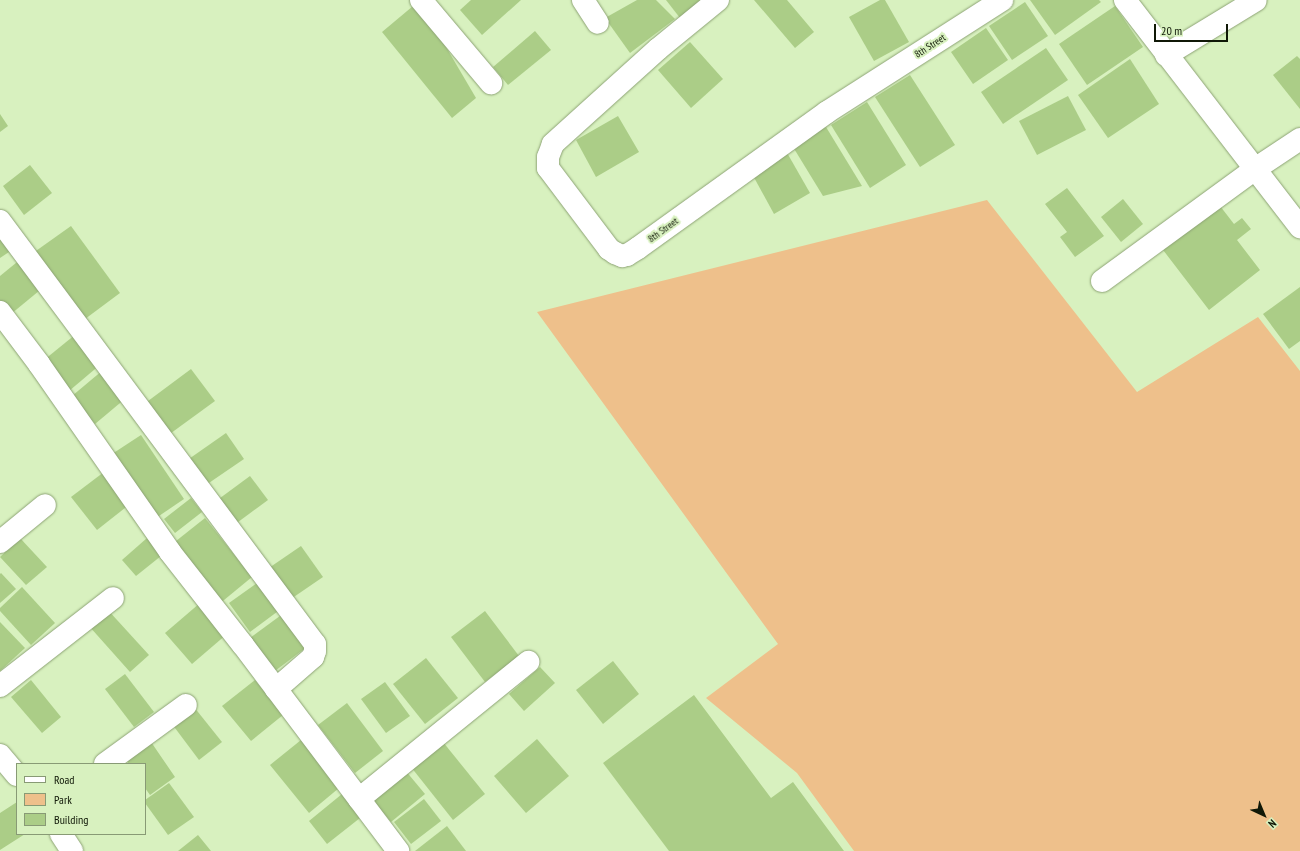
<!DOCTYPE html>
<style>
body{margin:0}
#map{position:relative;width:1300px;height:851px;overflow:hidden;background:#d8f1bf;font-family:"PT Sans Narrow",sans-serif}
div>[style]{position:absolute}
.green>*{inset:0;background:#eec08b}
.building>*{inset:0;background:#abcd87}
.roads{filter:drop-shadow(0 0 1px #8da375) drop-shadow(0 0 1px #8da375)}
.minor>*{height:22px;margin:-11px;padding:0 11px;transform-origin:11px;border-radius:11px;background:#fff}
span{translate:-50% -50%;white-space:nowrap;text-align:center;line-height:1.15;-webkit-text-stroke:4px #d8f1bf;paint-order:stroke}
.street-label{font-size:10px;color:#101807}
.legend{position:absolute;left:16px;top:763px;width:130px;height:72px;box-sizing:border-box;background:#d8f1bf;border:1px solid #889a75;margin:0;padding:5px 7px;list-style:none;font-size:12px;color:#101807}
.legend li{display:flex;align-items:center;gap:8px;height:20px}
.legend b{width:20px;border:1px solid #889a75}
.north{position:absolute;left:1244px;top:795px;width:40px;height:40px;-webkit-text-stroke:3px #d8f1bf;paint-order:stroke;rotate:136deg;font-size:11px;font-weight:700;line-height:16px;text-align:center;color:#101807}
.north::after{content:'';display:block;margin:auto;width:14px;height:18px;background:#101807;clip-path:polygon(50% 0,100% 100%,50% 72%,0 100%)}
.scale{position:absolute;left:1154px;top:24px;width:74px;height:18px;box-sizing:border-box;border:2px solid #101807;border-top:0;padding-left:5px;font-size:12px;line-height:14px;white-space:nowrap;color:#101807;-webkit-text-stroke:3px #d8f1bf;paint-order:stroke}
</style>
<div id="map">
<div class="green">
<i style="clip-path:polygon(987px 200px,1137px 392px,1258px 317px,1300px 371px,1300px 851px,854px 851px,797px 773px,706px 698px,778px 644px,537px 312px)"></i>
</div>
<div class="building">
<i style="clip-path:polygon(471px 0,521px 0,482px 35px,460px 10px)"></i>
<i style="clip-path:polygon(637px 0,656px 0,675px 19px,630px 53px,605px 18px)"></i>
<i style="clip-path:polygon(666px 0,703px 0,680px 18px)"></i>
<i style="clip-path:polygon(754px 0,787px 0,814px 32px,795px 48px)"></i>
<i style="clip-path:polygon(880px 0,885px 0,909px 42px,874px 61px,849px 17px)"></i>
<i style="clip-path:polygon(1030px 0,1099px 0,1101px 2px,1055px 35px)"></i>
<i style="clip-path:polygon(419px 1px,476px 98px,452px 118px,382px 32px)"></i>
<i style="clip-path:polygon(1025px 2px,1048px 36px,1012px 60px,989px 26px)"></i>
<i style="clip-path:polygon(1115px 6px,1143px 47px,1087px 85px,1059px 44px)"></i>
<i style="clip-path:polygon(986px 28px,1008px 60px,973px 84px,951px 52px)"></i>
<i style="clip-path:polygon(535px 31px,551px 50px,508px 85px,493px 67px)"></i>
<i style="clip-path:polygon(690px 42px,723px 79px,691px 108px,658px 70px)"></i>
<i style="clip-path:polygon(1046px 48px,1068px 80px,1003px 124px,981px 92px)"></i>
<i style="clip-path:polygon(1297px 56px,1300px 59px,1300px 109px,1273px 75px)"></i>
<i style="clip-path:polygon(1130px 59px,1159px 104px,1108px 138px,1078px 95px)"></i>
<i style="clip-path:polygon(910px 75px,955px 145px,920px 167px,875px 97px)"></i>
<i style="clip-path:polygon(1068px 96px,1086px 130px,1037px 155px,1019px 121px)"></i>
<i style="clip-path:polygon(867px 102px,906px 165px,870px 188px,831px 125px)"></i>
<i style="clip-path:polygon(0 114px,8px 126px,0 132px)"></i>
<i style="clip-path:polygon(618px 116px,639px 152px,596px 177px,576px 140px)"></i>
<i style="clip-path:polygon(826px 127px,862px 186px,823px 196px,793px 147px)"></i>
<i style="clip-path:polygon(786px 151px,810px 193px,774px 214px,751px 172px)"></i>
<i style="clip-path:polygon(30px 165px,52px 193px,24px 215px,3px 186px)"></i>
<i style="clip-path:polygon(1067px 188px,1104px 236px,1075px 257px,1060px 237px,1067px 232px,1045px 204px)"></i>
<i style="clip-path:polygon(1123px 199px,1143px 224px,1121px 242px,1101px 217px)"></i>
<i style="clip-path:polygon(1217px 202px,1234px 224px,1242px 218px,1251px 229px,1237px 240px,1260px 270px,1209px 310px,1160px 246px)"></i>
<i style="clip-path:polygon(71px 226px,120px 293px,81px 322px,33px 253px)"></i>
<i style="clip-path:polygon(0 233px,12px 250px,0 258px)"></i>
<i style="clip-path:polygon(22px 258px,45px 286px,11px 314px,0 300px,0 276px)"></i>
<i style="clip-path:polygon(1300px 287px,1300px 341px,1289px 349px,1263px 314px)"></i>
<i style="clip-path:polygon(76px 334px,101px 364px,69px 391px,44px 360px)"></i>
<i style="clip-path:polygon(191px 369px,215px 401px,167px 436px,144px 404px)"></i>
<i style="clip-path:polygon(103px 370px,126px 398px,95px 424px,72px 396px)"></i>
<i style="clip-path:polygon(226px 433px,244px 459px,203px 487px,186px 461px)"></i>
<i style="clip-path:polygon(141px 435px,184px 499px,156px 518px,112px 454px)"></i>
<i style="clip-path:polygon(104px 472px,130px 504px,97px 530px,71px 497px)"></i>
<i style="clip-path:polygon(250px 476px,268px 500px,230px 528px,212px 504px)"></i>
<i style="clip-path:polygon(191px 498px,202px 512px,175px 533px,164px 519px)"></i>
<i style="clip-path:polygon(205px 518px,252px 577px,218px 605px,171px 545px)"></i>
<i style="clip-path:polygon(20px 538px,47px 567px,26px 585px,0 557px)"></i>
<i style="clip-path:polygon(147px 538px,161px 556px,136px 576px,122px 560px)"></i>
<i style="clip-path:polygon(301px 546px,323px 577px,285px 603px,263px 572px)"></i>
<i style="clip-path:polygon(1px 573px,16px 589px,0 603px,0 574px)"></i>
<i style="clip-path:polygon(264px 578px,285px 606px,250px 632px,229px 603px)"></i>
<i style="clip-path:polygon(22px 587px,55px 623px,31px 645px,0 611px,0 608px)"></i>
<i style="clip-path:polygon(200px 603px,227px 634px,192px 664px,165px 633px)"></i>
<i style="clip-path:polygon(107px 609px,149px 655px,130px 672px,89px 626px)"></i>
<i style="clip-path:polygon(485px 611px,519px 656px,485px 682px,451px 637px)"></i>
<i style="clip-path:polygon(284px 613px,308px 646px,275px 671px,250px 638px)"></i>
<i style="clip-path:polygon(0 622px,25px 648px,0 671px)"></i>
<i style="clip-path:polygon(426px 658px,458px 698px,425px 724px,393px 684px)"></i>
<i style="clip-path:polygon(613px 661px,639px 694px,603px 724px,576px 690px)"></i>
<i style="clip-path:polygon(540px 667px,555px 683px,524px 711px,509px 694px)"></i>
<i style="clip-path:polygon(125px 674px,154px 712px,134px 727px,105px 689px)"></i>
<i style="clip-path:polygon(31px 680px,61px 717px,42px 733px,11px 697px)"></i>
<i style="clip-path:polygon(255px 680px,283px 715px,251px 741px,222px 706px)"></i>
<i style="clip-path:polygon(385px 682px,410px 716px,386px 733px,361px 699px)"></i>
<i style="clip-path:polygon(694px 695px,771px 798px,793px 782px,844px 851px,669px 851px,603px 763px)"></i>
<i style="clip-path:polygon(347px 703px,383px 751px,355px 773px,318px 725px)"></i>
<i style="clip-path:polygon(194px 707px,222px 742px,199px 760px,172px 724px)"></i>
<i style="clip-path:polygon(149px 739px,175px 777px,150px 795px,145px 788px,145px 764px,129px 764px,124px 757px)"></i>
<i style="clip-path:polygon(537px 739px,569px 776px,526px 813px,494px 776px)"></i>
<i style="clip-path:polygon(301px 740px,339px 788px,309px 813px,270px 765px)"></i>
<i style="clip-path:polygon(443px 742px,485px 794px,453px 820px,411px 767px)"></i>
<i style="clip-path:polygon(405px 770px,425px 794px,391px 822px,371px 798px)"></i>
<i style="clip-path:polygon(169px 783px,194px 817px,168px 835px,145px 803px,145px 800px)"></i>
<i style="clip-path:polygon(342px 794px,360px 818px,327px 844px,309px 821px)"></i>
<i style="clip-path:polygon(424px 799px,441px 821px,411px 844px,394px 822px)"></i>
<i style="clip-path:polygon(17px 802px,17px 834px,25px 834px,0 850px,0 813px)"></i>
<i style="clip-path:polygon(447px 826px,466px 851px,415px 851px)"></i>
<i style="clip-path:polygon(198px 835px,211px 851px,178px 851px)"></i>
</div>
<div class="roads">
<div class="minor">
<i style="left:421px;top:0;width:109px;rotate:49.9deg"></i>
<i style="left:583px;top:0;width:27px;rotate:57deg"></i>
<i style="left:718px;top:0;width:77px;rotate:140.8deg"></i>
<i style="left:658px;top:49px;width:142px;rotate:137.9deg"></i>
<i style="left:553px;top:144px;width:14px;rotate:111deg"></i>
<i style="left:548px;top:157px;width:11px;rotate:90deg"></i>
<i style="left:548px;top:168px;width:101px;rotate:53deg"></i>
<i style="left:609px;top:249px;width:7px;rotate:34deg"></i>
<i style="left:615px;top:253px;width:8px;rotate:23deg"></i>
<i style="left:622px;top:256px;width:5px;rotate:-11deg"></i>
<i style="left:627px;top:255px;width:13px;rotate:-32deg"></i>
<i style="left:638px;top:248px;width:233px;rotate:-35.7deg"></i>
<i style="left:827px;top:112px;width:208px;rotate:-32.6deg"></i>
<i style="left:1125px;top:0;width:287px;rotate:52.4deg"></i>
<i style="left:1166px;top:55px;width:105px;rotate:-31.4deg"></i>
<i style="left:0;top:221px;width:527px;rotate:53.33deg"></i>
<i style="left:315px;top:644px;width:7px;rotate:90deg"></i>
<i style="left:315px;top:651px;width:6px;rotate:108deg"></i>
<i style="left:313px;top:657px;width:49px;rotate:139.1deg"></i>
<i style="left:1102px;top:281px;width:190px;rotate:-36.2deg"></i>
<i style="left:1255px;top:169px;width:54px;rotate:-33.7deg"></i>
<i style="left:0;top:312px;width:65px;rotate:53.1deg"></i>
<i style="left:39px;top:364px;width:229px;rotate:55.1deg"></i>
<i style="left:170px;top:552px;width:118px;rotate:51.9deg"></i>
<i style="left:243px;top:645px;width:258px;rotate:53deg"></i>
<i style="left:0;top:542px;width:58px;rotate:-39.4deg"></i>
<i style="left:0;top:686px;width:143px;rotate:-37.9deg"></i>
<i style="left:0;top:755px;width:26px;rotate:50deg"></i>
<i style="left:105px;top:764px;width:100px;rotate:-36.1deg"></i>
<i style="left:359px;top:799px;width:218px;rotate:-39deg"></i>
<i style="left:61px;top:834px;width:20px;rotate:57deg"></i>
</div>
</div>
<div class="street-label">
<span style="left:930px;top:46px;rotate:-33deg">8th Street</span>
<span style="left:663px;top:230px;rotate:-36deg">8th Street</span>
</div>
<ul class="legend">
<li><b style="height:5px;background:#fff"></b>Road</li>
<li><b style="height:11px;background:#eec08b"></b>Park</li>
<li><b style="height:11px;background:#abcd87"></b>Building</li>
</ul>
<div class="north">N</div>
<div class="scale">20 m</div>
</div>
